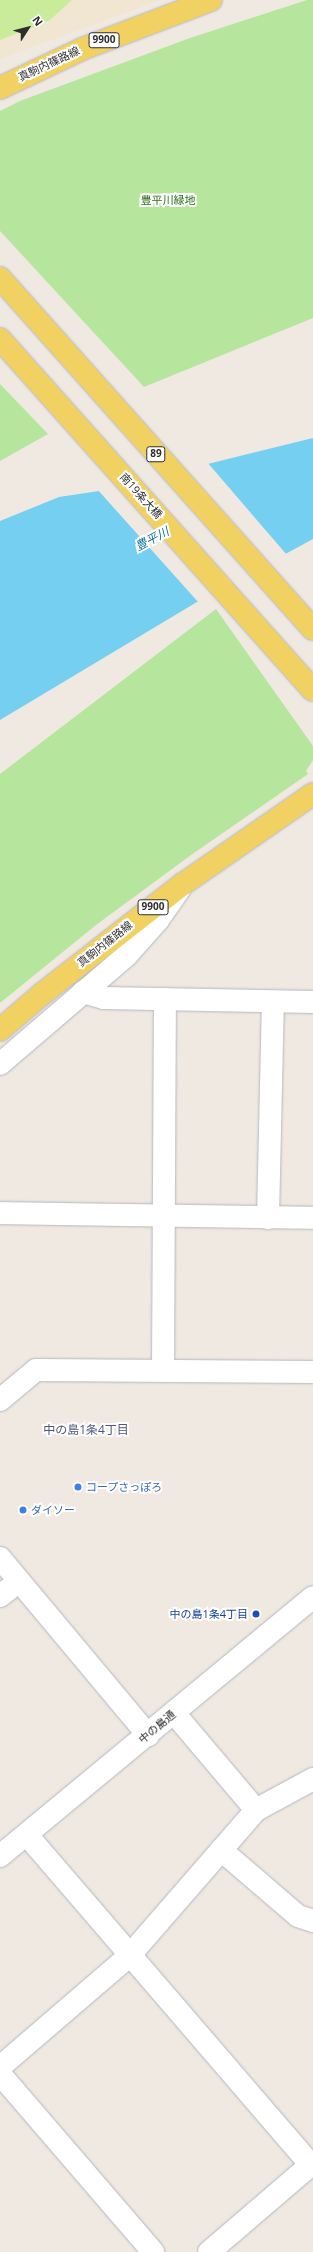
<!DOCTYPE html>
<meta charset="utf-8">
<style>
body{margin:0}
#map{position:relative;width:313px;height:2252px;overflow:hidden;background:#efe9e1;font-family:"Open Sans","Noto Sans JP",sans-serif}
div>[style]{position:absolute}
.education>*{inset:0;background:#f0e6d1}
.green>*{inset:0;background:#b6e59e}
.pitch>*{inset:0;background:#c9ec9a}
.water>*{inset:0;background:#75cff0}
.pier>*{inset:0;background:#efe9e1}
.roads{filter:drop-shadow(0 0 1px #b4b7c1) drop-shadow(0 0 1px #b4b7c1)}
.minor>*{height:22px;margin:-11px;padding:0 11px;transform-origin:11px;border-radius:11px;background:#fff}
.tertiary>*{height:22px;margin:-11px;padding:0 11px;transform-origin:11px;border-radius:11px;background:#fff}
.primary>*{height:22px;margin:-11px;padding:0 11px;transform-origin:11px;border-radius:11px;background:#f2d163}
.dots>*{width:11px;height:11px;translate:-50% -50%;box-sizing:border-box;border:2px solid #fff;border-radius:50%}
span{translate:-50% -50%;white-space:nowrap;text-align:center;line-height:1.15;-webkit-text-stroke:4px #fff;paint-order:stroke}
.shield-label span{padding:1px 3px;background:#fff;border:1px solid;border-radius:3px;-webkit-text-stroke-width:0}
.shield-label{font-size:10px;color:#2e2e2e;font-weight:700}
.street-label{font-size:11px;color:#2e2e2e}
.park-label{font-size:11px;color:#2c6e1b}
.shop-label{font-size:11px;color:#366cbe}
.left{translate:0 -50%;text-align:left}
.transit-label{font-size:11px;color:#164399}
.right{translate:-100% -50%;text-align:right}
.water-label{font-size:12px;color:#0d6fa3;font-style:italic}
.neighbourhood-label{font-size:12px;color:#4d5680}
.north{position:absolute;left:8px;top:8px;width:40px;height:40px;-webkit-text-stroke:3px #fff;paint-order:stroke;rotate:54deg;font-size:11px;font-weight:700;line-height:16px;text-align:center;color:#2e2e2e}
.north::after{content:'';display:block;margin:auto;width:14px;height:18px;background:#2e2e2e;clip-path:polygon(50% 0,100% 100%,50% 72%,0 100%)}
</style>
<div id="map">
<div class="education">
<i style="clip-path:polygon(0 0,160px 0,0 59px)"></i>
</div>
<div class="green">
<i style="clip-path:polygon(307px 0,313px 0,313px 318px,144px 387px,0 231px,0 111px,20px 101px,190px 38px)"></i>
<i style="clip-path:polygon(0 384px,48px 434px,0 461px)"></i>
<i style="clip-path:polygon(216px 609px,313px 746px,313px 760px,306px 771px,308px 774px,191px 855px,96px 925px,0 1003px,0 774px)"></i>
</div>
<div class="pitch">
<i style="clip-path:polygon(0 0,72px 0,50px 20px,0 40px)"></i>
</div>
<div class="water">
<i style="clip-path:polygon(313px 438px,313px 539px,197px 602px,0 720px,0 521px,59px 497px,99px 491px)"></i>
</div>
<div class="pier">
<i style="clip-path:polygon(207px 462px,287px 555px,199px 603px,97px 489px)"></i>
</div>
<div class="roads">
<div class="minor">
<i style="left:83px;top:992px;width:22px;rotate:16deg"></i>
<i style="left:104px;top:998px;width:209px;rotate:1.1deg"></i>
<i style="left:0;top:1064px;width:166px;rotate:-40.6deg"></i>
<i style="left:126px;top:956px;width:48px;rotate:-48.4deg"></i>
<i style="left:158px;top:920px;width:37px;rotate:-55deg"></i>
<i style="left:0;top:1213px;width:313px;rotate:0.9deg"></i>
<i style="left:268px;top:1218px;width:216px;rotate:-88.7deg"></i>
<i style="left:163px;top:1370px;width:371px;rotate:-89.7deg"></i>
<i style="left:0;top:1400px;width:47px;rotate:-39.8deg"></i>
<i style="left:36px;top:1370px;width:277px;rotate:0.4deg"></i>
<i style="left:0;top:1558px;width:231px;rotate:50.1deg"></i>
<i style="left:0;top:1596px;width:24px;rotate:-38deg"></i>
<i style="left:174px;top:1713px;width:127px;rotate:49.8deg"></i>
<i style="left:27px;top:1835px;width:435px;rotate:49.3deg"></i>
<i style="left:221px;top:1850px;width:101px;rotate:40.6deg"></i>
<i style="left:298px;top:1916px;width:16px;rotate:18deg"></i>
<i style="left:0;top:2067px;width:172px;rotate:-40.7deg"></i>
<i style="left:130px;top:1955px;width:192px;rotate:-49deg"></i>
<i style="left:256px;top:1810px;width:65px;rotate:-28.5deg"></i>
<i style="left:0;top:2074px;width:235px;rotate:49.3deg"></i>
<i style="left:209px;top:2252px;width:137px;rotate:-40.6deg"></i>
</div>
<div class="tertiary">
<i style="left:0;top:1856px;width:406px;rotate:-39.6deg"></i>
</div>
<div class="primary">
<i style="left:0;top:88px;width:91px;rotate:-25.4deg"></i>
<i style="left:82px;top:49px;width:138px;rotate:-20.8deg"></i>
<i style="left:0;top:278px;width:470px;rotate:48.3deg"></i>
<i style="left:0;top:339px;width:470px;rotate:48.3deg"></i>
<i style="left:0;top:1030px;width:55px;rotate:-40.6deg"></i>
<i style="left:42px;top:994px;width:179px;rotate:-38deg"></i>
<i style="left:183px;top:884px;width:158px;rotate:-34.7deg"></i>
</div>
</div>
<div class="dots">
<i style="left:78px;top:1487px;background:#3f7fe0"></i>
<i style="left:23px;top:1510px;background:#3f7fe0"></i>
<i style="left:256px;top:1614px;background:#1a4fb4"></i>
</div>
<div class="shield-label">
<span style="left:104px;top:40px">9900</span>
<span style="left:156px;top:454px">89</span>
<span style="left:153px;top:907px">9900</span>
</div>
<div class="street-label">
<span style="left:49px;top:64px;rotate:-25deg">真駒内篠路線</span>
<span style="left:141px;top:496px;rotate:48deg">南19条大橋</span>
<span style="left:105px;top:944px;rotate:-38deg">真駒内篠路線</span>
<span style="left:157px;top:1727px;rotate:-40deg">中の島通</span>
</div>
<div class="park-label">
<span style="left:168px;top:200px">豊平川緑地</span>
</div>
<div class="shop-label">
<span class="left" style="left:86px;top:1487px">コープさっぽろ</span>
<span class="left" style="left:31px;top:1510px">ダイソー</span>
</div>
<div class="transit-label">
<span class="right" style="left:248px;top:1614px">中の島1条4丁目</span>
</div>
<div class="water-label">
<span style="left:152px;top:539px;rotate:-28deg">豊平川</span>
</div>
<div class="neighbourhood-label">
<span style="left:86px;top:1430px">中の島1条4丁目</span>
</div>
<div class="north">N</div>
</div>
